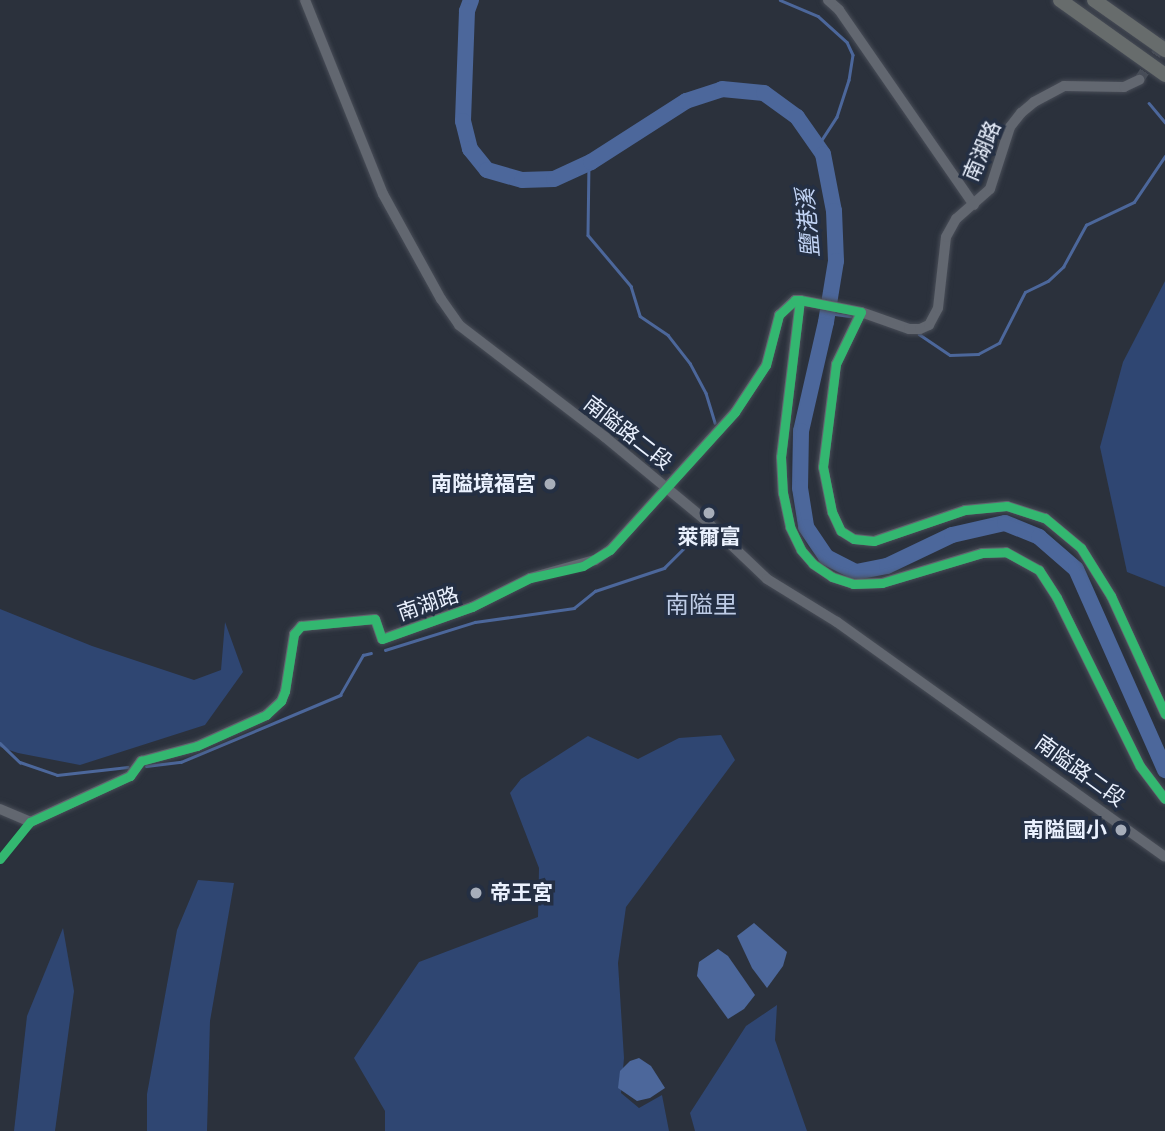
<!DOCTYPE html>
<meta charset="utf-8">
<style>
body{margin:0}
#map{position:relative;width:1165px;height:1131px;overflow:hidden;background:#2b313c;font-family:Karla,"Noto Sans TC",sans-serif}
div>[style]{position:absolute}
.green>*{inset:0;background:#2f4672}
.water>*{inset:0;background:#4c679b}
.stream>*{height:2.5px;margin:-1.25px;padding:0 1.25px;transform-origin:1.25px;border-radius:1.25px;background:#4c679b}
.river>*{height:16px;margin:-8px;padding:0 8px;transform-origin:8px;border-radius:8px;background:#4c679b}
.minor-tunnel>*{height:10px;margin-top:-5px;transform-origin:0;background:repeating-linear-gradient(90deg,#484e59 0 10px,transparent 0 15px)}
.roads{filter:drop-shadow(0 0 2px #484d57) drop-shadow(0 0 2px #484d57)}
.minor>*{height:10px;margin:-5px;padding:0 5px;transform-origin:5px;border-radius:5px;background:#626770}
.highway>*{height:14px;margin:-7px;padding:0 7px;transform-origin:7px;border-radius:7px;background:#676c6c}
.cycleway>*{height:9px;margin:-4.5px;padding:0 4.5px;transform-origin:4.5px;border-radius:4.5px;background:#33b770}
.dots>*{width:19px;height:19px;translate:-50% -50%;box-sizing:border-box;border:4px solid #242f43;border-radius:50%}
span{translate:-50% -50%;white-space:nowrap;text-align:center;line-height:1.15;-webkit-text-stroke:7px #242f43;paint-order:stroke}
.street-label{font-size:21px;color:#eaf1fe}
.poi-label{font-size:21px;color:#eaf1fe;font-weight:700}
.right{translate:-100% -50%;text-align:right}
.left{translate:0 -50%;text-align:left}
.water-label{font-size:23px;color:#c1d3f4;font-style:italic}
.quarter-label{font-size:24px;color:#becce6}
</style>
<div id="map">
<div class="green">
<i style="clip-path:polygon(1165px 281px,1165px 587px,1127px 572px,1100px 447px,1123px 362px)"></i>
<i style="clip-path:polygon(0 609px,92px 646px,194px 680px,221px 670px,225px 622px,243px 672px,205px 725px,80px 765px,18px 753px,0 747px)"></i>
<i style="clip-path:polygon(721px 735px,735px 760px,626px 907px,618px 963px,624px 1058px,621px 1093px,639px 1108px,662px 1095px,669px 1131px,385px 1131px,385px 1111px,354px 1058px,419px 962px,538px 917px,539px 868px,510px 793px,521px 779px,588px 736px,638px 759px,679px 738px)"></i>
<i style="clip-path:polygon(198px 880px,234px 883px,210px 1021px,207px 1131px,147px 1131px,147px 1094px,177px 930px)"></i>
<i style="clip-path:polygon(63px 928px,74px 991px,55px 1131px,14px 1131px,27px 1016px)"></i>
<i style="clip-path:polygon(777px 1005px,775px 1040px,807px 1131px,695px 1131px,690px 1113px,746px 1026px)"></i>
</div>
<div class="water">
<i style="clip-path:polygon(754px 923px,787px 952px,783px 966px,767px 988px,752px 968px,737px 936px)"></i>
<i style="clip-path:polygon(718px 949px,728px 956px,755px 995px,744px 1009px,728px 1019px,697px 976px,699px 962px)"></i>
<i style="clip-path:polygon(639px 1058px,651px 1066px,665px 1088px,650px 1098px,637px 1101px,618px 1088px,620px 1071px,630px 1061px)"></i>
</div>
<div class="stream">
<i style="left:780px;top:0;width:41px;rotate:22.8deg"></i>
<i style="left:818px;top:16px;width:39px;rotate:42deg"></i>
<i style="left:847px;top:42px;width:14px;rotate:65deg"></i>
<i style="left:853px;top:55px;width:25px;rotate:99deg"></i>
<i style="left:849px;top:80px;width:39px;rotate:108deg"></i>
<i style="left:837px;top:117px;width:35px;rotate:123deg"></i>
<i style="left:1149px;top:103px;width:25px;rotate:50deg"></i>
<i style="left:589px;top:163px;width:72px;rotate:90.8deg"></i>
<i style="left:588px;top:235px;width:67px;rotate:49.9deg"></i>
<i style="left:631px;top:286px;width:31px;rotate:73deg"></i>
<i style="left:640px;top:316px;width:34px;rotate:34deg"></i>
<i style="left:668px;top:335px;width:36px;rotate:52deg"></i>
<i style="left:690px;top:363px;width:34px;rotate:62deg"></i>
<i style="left:706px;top:393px;width:31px;rotate:73deg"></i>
<i style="left:828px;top:313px;width:27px;rotate:8deg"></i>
<i style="left:919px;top:334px;width:37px;rotate:34deg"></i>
<i style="left:950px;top:355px;width:28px;rotate:-2deg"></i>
<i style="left:978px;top:354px;width:24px;rotate:-28deg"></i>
<i style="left:999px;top:343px;width:57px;rotate:-63deg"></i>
<i style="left:1025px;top:292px;width:25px;rotate:-26deg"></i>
<i style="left:1048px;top:281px;width:21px;rotate:-43deg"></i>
<i style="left:1063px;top:267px;width:48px;rotate:-61.3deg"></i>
<i style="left:1086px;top:225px;width:53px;rotate:-25.6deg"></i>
<i style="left:1134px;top:202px;width:55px;rotate:-56deg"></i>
<i style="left:385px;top:650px;width:94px;rotate:-17.3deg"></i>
<i style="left:475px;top:622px;width:100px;rotate:-8deg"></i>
<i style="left:574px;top:608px;width:27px;rotate:-39deg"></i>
<i style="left:595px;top:591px;width:73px;rotate:-18.4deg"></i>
<i style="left:664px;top:568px;width:27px;rotate:-45deg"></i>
<i style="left:0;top:743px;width:28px;rotate:44deg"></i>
<i style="left:20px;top:762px;width:39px;rotate:19deg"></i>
<i style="left:57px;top:775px;width:71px;rotate:-6.4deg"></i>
<i style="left:146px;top:766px;width:35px;rotate:-7deg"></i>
<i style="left:181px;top:762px;width:173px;rotate:-22.8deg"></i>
<i style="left:340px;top:695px;width:46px;rotate:-60.1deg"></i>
<i style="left:363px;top:655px;width:8px;rotate:-14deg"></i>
</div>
<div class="river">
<i style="left:471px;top:0;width:12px;rotate:110deg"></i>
<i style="left:467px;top:11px;width:110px;rotate:92.1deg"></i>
<i style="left:463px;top:121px;width:29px;rotate:76deg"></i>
<i style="left:470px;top:149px;width:27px;rotate:51deg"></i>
<i style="left:487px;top:170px;width:36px;rotate:16deg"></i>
<i style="left:522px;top:180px;width:32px;rotate:-2deg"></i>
<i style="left:554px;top:179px;width:41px;rotate:-24.7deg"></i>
<i style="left:591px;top:162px;width:113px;rotate:-32.7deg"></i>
<i style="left:686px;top:101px;width:38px;rotate:-18deg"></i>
<i style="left:722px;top:89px;width:42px;rotate:5.4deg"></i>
<i style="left:764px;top:93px;width:41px;rotate:36deg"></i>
<i style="left:797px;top:117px;width:45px;rotate:54.9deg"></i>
<i style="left:823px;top:154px;width:58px;rotate:79.1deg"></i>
<i style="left:834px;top:211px;width:50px;rotate:87.7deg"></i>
<i style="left:836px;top:261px;width:62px;rotate:99.3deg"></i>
<i style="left:826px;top:322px;width:112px;rotate:102.9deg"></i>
<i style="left:801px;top:431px;width:57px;rotate:91deg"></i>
<i style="left:800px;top:488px;width:39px;rotate:81deg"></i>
<i style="left:806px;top:527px;width:36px;rotate:56deg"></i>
<i style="left:826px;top:557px;width:34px;rotate:27deg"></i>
<i style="left:856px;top:572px;width:32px;rotate:-11deg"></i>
<i style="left:887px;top:566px;width:72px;rotate:-25.5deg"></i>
<i style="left:952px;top:535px;width:54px;rotate:-12.8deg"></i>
<i style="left:1005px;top:523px;width:37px;rotate:22deg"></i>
<i style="left:1039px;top:537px;width:49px;rotate:40.9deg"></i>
<i style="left:1076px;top:569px;width:220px;rotate:66.1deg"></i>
</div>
<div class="minor-tunnel">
<i style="left:1139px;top:80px;width:48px;rotate:-57deg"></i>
</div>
<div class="roads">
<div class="minor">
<i style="left:305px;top:0;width:209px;rotate:68.1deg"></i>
<i style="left:383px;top:194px;width:120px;rotate:61.1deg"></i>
<i style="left:441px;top:299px;width:32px;rotate:55deg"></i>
<i style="left:459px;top:325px;width:184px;rotate:37.5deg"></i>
<i style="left:605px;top:437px;width:127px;rotate:39.6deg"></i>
<i style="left:703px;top:518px;width:88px;rotate:43.6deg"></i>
<i style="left:767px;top:579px;width:82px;rotate:31.6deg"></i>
<i style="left:837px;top:622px;width:403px;rotate:35.6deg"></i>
<i style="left:828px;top:0;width:15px;rotate:42deg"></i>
<i style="left:839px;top:10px;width:237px;rotate:55.3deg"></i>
<i style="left:800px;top:300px;width:158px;rotate:96.9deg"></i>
<i style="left:781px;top:457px;width:36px;rotate:87deg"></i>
<i style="left:783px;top:493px;width:35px;rotate:78deg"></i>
<i style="left:790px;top:527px;width:25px;rotate:64deg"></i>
<i style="left:801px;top:550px;width:18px;rotate:49deg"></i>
<i style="left:813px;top:564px;width:23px;rotate:34deg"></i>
<i style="left:832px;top:577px;width:22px;rotate:18deg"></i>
<i style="left:853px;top:584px;width:29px;rotate:-2deg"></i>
<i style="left:882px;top:583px;width:104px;rotate:-16.7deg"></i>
<i style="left:982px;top:553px;width:24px;rotate:-2deg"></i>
<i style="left:1006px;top:552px;width:38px;rotate:29deg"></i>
<i style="left:1039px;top:570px;width:33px;rotate:57deg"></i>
<i style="left:1057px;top:598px;width:187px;rotate:63.7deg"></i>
<i style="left:1140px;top:766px;width:41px;rotate:52.9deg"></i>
<i style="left:800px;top:300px;width:62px;rotate:11.1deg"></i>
<i style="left:861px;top:312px;width:51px;rotate:19.5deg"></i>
<i style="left:909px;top:329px;width:11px"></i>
<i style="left:920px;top:329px;width:10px;rotate:-24deg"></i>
<i style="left:929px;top:325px;width:19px;rotate:-62deg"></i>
<i style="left:938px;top:308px;width:71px;rotate:-83.6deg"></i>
<i style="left:946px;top:237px;width:21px;rotate:-61deg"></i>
<i style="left:956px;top:219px;width:45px;rotate:-41.4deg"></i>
<i style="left:990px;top:189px;width:65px;rotate:-72.1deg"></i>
<i style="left:1010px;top:127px;width:18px;rotate:-52deg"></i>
<i style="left:1021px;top:113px;width:17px;rotate:-40deg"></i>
<i style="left:1034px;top:102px;width:34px;rotate:-28deg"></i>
<i style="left:1064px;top:86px;width:60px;rotate:1deg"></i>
<i style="left:1124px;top:87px;width:17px;rotate:-25deg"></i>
<i style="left:861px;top:312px;width:58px;rotate:115.7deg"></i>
<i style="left:836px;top:364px;width:104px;rotate:97.2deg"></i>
<i style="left:823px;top:467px;width:46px;rotate:78.7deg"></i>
<i style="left:832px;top:512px;width:21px;rotate:65deg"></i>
<i style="left:841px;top:531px;width:15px;rotate:32deg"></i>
<i style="left:854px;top:539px;width:20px;rotate:6deg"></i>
<i style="left:874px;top:541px;width:96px;rotate:-18.8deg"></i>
<i style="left:965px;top:510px;width:42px;rotate:-5.4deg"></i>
<i style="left:1007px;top:506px;width:40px;rotate:18deg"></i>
<i style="left:1045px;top:518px;width:47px;rotate:39.8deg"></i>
<i style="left:1081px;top:548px;width:57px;rotate:58deg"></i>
<i style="left:1111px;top:596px;width:130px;rotate:65.4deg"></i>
<i style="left:0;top:809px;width:33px;rotate:23deg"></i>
<i style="left:30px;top:822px;width:110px;rotate:-24.7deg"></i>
<i style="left:130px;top:776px;width:19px;rotate:-54deg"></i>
<i style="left:141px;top:761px;width:58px;rotate:-15deg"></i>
<i style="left:197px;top:746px;width:76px;rotate:-24.2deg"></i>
<i style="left:266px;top:715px;width:21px;rotate:-43deg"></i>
<i style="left:281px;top:701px;width:11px;rotate:-68deg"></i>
<i style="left:285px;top:691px;width:58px;rotate:-81deg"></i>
<i style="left:294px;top:634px;width:11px;rotate:-49deg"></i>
<i style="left:301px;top:626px;width:74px;rotate:-5.4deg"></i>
<i style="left:375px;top:619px;width:21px;rotate:71deg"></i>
<i style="left:382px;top:639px;width:96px;rotate:-19.6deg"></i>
<i style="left:472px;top:607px;width:65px;rotate:-26.6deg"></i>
<i style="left:530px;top:578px;width:67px;rotate:-15.5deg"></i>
<i style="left:595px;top:560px;width:18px;rotate:-34deg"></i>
<i style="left:610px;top:550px;width:186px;rotate:-47.8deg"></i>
<i style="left:735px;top:412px;width:56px;rotate:-56.6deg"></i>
<i style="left:766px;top:365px;width:52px;rotate:-75.4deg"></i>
<i style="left:779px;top:315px;width:22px;rotate:-43deg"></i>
<i style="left:795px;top:300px;width:5px"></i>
</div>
<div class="highway">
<i style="left:1060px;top:0;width:129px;rotate:35.5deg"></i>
<i style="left:1094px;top:0;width:87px;rotate:35.2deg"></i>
</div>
</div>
<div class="cycleway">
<i style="left:800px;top:300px;width:158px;rotate:96.9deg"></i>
<i style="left:781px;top:457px;width:36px;rotate:87deg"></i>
<i style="left:783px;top:493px;width:35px;rotate:78deg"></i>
<i style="left:790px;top:527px;width:25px;rotate:64deg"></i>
<i style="left:801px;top:550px;width:18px;rotate:49deg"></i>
<i style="left:813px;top:564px;width:23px;rotate:34deg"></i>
<i style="left:832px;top:577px;width:22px;rotate:18deg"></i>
<i style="left:853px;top:584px;width:29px;rotate:-2deg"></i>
<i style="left:882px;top:583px;width:104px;rotate:-16.7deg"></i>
<i style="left:982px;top:553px;width:24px;rotate:-2deg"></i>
<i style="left:1006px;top:552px;width:38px;rotate:29deg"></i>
<i style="left:1039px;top:570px;width:33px;rotate:57deg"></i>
<i style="left:1057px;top:598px;width:187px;rotate:63.7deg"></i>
<i style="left:1140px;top:766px;width:41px;rotate:52.9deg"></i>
<i style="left:800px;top:300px;width:62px;rotate:11.1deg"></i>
<i style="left:861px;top:312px;width:58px;rotate:115.7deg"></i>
<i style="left:836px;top:364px;width:104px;rotate:97.2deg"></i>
<i style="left:823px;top:467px;width:46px;rotate:78.7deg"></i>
<i style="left:832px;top:512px;width:21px;rotate:65deg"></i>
<i style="left:841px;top:531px;width:15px;rotate:32deg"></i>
<i style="left:854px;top:539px;width:20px;rotate:6deg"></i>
<i style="left:874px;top:541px;width:96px;rotate:-18.8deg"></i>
<i style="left:965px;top:510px;width:42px;rotate:-5.4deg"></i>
<i style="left:1007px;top:506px;width:40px;rotate:18deg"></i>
<i style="left:1045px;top:518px;width:47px;rotate:39.8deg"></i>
<i style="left:1081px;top:548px;width:57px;rotate:58deg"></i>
<i style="left:1111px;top:596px;width:130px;rotate:65.4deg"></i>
<i style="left:0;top:859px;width:48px;rotate:-51deg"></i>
<i style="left:30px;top:822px;width:110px;rotate:-24.7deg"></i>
<i style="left:130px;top:776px;width:19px;rotate:-54deg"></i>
<i style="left:141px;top:761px;width:58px;rotate:-15deg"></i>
<i style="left:197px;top:746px;width:76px;rotate:-24.2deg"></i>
<i style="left:266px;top:715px;width:21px;rotate:-43deg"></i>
<i style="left:281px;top:701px;width:11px;rotate:-68deg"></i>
<i style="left:285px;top:691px;width:58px;rotate:-81deg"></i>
<i style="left:294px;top:634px;width:11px;rotate:-49deg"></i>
<i style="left:301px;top:626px;width:74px;rotate:-5.4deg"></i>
<i style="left:375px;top:619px;width:21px;rotate:71deg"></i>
<i style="left:382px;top:639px;width:96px;rotate:-19.6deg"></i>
<i style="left:472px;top:607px;width:65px;rotate:-26.6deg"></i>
<i style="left:530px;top:578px;width:54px;rotate:-12.8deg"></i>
<i style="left:583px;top:566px;width:31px;rotate:-31deg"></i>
<i style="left:610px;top:550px;width:186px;rotate:-47.8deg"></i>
<i style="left:735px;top:412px;width:56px;rotate:-56.6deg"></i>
<i style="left:766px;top:365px;width:52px;rotate:-75.4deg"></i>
<i style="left:779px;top:315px;width:22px;rotate:-43deg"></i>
<i style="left:795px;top:300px;width:5px"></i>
</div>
<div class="dots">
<i style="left:550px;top:484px;background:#a7aeba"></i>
<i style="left:709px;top:513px;background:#a7aeba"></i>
<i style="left:1121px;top:830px;background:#a7aeba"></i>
<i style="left:476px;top:893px;background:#a7aeba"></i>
</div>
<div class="street-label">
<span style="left:982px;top:151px;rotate:-67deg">南湖路</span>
<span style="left:628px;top:433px;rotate:38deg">南隘路二段</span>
<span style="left:428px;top:604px;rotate:-19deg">南湖路</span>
<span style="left:1080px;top:771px;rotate:36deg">南隘路二段</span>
</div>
<div class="poi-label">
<span class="right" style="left:536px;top:484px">南隘境福宮</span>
<span style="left:709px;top:537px">萊爾富</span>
<span class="right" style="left:1107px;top:830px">南隘國小</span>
<span class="left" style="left:490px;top:893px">帝王宮</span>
</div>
<div class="water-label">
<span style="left:809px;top:223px;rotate:-95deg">鹽港溪</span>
</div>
<div class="quarter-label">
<span style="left:701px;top:606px">南隘里</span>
</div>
</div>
